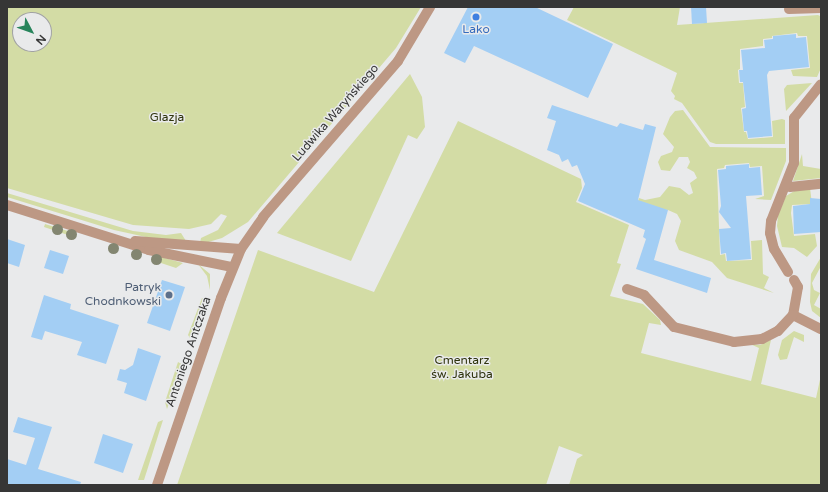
<!DOCTYPE html>
<meta charset="utf-8">
<style>
body{margin:0}
#map{position:relative;width:828px;height:492px;overflow:hidden;background:#e9eaeb;font-family:"Varela Round",sans-serif}
div>[style]{position:absolute}
.green>*{inset:0;background:#d3dca5}
.building>*{inset:0;background:#a3cef4}
.minor>*{height:10px;margin:-5px;padding:0 5px;transform-origin:5px;border-radius:5px;background:#bd9884}
.tertiary>*{height:10px;margin:-5px;padding:0 5px;transform-origin:5px;border-radius:5px;background:#bd9884}
.trees>*{width:11px;height:11px;margin:-5.5px;border-radius:50%;background:#838671}
.dots>*{width:11px;height:11px;translate:-50% -50%;box-sizing:border-box;border:2px solid #e9eaeb;border-radius:50%}
span{translate:-50% -50%;white-space:nowrap;text-align:center;line-height:1.15;-webkit-text-stroke:3px #e9eaeb;paint-order:stroke}
.shop-label{font-size:12px;color:#366cbe}
.street-label{font-size:12px;color:#363636}
.park-label{font-size:12px;color:#2f340d}
.service-label{font-size:12px;color:#4e5e75}
.right{translate:-100% -50%;text-align:right}
.frame{position:absolute;inset:0;border:8px solid #363636;pointer-events:none}
.north{position:absolute;left:12px;top:12px;width:40px;height:40px;box-sizing:border-box;background:#e9eaeb;border:1px solid #a1a2a3;border-radius:50%;rotate:131deg;font-size:11px;font-weight:700;line-height:16px;text-align:center;color:#363636}
.north::after{content:'';display:block;margin:auto;width:14px;height:18px;background:#27845b;clip-path:polygon(50% 0,100% 100%,50% 72%,0 100%)}
</style>
<div id="map">
<div class="green">
<i style="clip-path:polygon(evenodd,7px 7px,421px 7px,396px 48px,248px 222px,222px 238px,205px 243px,200px 243px,201px 238px,218px 230px,227px 216px,221px 214px,211px 224px,189px 229px,133px 225px,7px 188px,7px 7px,20px 20px,44px 20px,44px 44px,20px 44px,20px 20px)"></i>
<i style="clip-path:polygon(574px 7px,680px 7px,677px 25px,818px 15px,820px 16px,821px 30px,821px 68px,817px 77px,793px 76px,791px 70px,810px 68px,807px 36px,798px 36px,797px 33px,772px 36px,772px 38px,763px 39px,763px 46px,740px 49px,740px 69px,738px 70px,739px 83px,743px 83px,745px 107px,741px 108px,744px 132px,746px 132px,748px 139px,773px 137px,772px 121px,782px 119px,785px 120px,785px 144px,716px 144px,710px 142px,682px 103px,674px 99px,675px 96px,671px 91px,677px 73px,567px 20px)"></i>
<i style="clip-path:polygon(410px 74px,422px 97px,425px 127px,417px 139px,408px 135px,351px 261px,277px 233px)"></i>
<i style="clip-path:polygon(812px 83px,786px 111px,784px 89px,787px 85px)"></i>
<i style="clip-path:polygon(683px 110px,710px 147px,786px 148px,786px 161px,771px 200px,755px 199px,764px 196px,762px 166px,750px 167px,749px 163px,725px 165px,724px 168px,717px 169px,720px 255px,725px 254px,726px 261px,752px 260px,751px 241px,762px 240px,763px 274px,769px 277px,764px 288px,774px 293px,727px 278px,712px 262px,679px 250px,675px 241px,681px 221px,677px 214px,668px 210px,636px 207px,639px 198px,645px 200px,660px 197px,669px 186px,680px 188px,689px 195px,693px 193px,690px 183px,697px 178px,694px 172px,687px 168px,690px 162px,688px 157px,679px 157px,670px 171px,661px 170px,658px 162px,661px 156px,672px 152px,674px 147px,663px 134px,670px 117px,675px 111px)"></i>
<i style="clip-path:polygon(458px 121px,581px 179px,582px 188px,576px 202px,629px 225px,617px 263px,621px 264px,610px 296px,643px 304px,660px 320px,661px 325px,649px 323px,641px 353px,751px 381px,759px 348px,750px 344px,760px 345px,771px 340px,761px 384px,816px 398px,821px 375px,821px 485px,569px 485px,577px 459px,583px 455px,559px 446px,546px 485px,177px 485px,258px 250px,374px 292px)"></i>
<i style="clip-path:polygon(802px 154px,803px 166px,821px 169px,821px 178px,793px 181px)"></i>
<i style="clip-path:polygon(810px 188px,812px 204px,792px 205px,791px 213px,794px 236px,815px 234px,817px 246px,807px 257px,794px 248px,782px 247px,777px 226px,778px 215px,786px 196px,796px 190px)"></i>
<i style="clip-path:polygon(7px 193px,133px 231px,166px 235px,181px 233px,186px 241px,155px 239px,114px 230px,7px 197px)"></i>
<i style="clip-path:polygon(45px 224px,71px 232px,74px 237px,44px 227px)"></i>
<i style="clip-path:polygon(161px 257px,183px 263px,176px 268px,155px 261px)"></i>
<i style="clip-path:polygon(821px 257px,821px 266px,812px 283px,814px 290px,820px 293px,814px 305px,821px 309px,821px 318px,812px 311px,810px 302px,811px 274px)"></i>
<i style="clip-path:polygon(198px 264px,210px 274px,210px 290px,207px 276px)"></i>
<i style="clip-path:polygon(202px 298px,207px 299px,193px 337px,190px 338px,188px 335px)"></i>
<i style="clip-path:polygon(794px 331px,804px 335px,804px 342px,794px 337px,787px 359px,780px 360px,778px 355px,782px 340px)"></i>
<i style="clip-path:polygon(178px 362px,183px 365px,167px 409px,165px 402px)"></i>
<i style="clip-path:polygon(163px 420px,144px 480px,138px 480px,158px 422px)"></i>
</div>
<div class="building">
<i style="clip-path:polygon(468px 7px,535px 7px,613px 44px,588px 98px,474px 46px,465px 63px,444px 53px)"></i>
<i style="clip-path:polygon(691px 7px,706px 7px,707px 23px,692px 24px)"></i>
<i style="clip-path:polygon(796px 34px,796px 38px,806px 37px,809px 67px,769px 71px,767px 75px,772px 136px,748px 138px,747px 131px,744px 131px,742px 109px,746px 108px,743px 82px,740px 82px,739px 70px,743px 70px,741px 50px,765px 48px,764px 40px,773px 39px,773px 36px)"></i>
<i style="clip-path:polygon(552px 105px,617px 127px,620px 123px,643px 130px,645px 124px,656px 127px,638px 200px,668px 210px,654px 260px,711px 278px,707px 293px,636px 269px,646px 239px,643px 237px,645px 230px,578px 201px,585px 184px,577px 165px,572px 167px,568px 159px,562px 162px,559px 155px,547px 150px,556px 121px,547px 118px)"></i>
<i style="clip-path:polygon(749px 164px,749px 168px,760px 167px,762px 195px,746px 196px,751px 259px,727px 261px,726px 253px,721px 254px,719px 229px,731px 228px,719px 212px,721px 206px,718px 170px,726px 169px,726px 166px)"></i>
<i style="clip-path:polygon(810px 198px,821px 199px,821px 232px,794px 234px,793px 206px,810px 204px)"></i>
<i style="clip-path:polygon(7px 239px,25px 245px,19px 267px,7px 263px)"></i>
<i style="clip-path:polygon(50px 250px,69px 256px,63px 274px,44px 268px)"></i>
<i style="clip-path:polygon(162px 280px,185px 287px,170px 331px,147px 323px)"></i>
<i style="clip-path:polygon(44px 295px,71px 304px,70px 309px,119px 325px,106px 364px,77px 355px,82px 342px,45px 331px,42px 340px,31px 337px)"></i>
<i style="clip-path:polygon(138px 348px,161px 356px,146px 401px,124px 393px,127px 383px,117px 380px,120px 369px,125px 370px,133px 365px)"></i>
<i style="clip-path:polygon(18px 417px,52px 427px,38px 469px,81px 482px,80px 485px,7px 485px,7px 459px,26px 465px,35px 438px,13px 432px)"></i>
<i style="clip-path:polygon(103px 434px,133px 444px,123px 473px,94px 463px)"></i>
</div>
<div class="minor">
<i style="left:789px;top:9px;width:32px;rotate:-2deg"></i>
<i style="left:790px;top:187px;width:31px;rotate:-6deg"></i>
<i style="left:7px;top:205px;width:149px;rotate:17.6deg"></i>
<i style="left:149px;top:250px;width:85px;rotate:11.6deg"></i>
<i style="left:135px;top:241px;width:106px;rotate:4.3deg"></i>
<i style="left:788px;top:272px;width:27px;rotate:-121deg"></i>
<i style="left:774px;top:249px;width:16px;rotate:-104deg"></i>
<i style="left:770px;top:233px;width:12px;rotate:-85deg"></i>
<i style="left:771px;top:221px;width:62px;rotate:-68.4deg"></i>
<i style="left:794px;top:163px;width:45px;rotate:-90deg"></i>
<i style="left:794px;top:118px;width:43px;rotate:-51.5deg"></i>
<i style="left:794px;top:280px;width:8px;rotate:60deg"></i>
<i style="left:798px;top:287px;width:28px;rotate:100deg"></i>
<i style="left:793px;top:315px;width:31px;rotate:27deg"></i>
<i style="left:627px;top:289px;width:18px;rotate:19deg"></i>
<i style="left:644px;top:295px;width:44px;rotate:46.8deg"></i>
<i style="left:674px;top:327px;width:62px;rotate:14deg"></i>
<i style="left:734px;top:342px;width:28px;rotate:-6deg"></i>
<i style="left:762px;top:339px;width:18px;rotate:-27deg"></i>
<i style="left:778px;top:331px;width:22px;rotate:-47deg"></i>
</div>
<div class="tertiary">
<i style="left:157px;top:485px;width:198px;rotate:-71.1deg"></i>
<i style="left:221px;top:298px;width:53px;rotate:-67.8deg"></i>
<i style="left:241px;top:249px;width:39px;rotate:-55deg"></i>
<i style="left:263px;top:217px;width:206px;rotate:-49.1deg"></i>
<i style="left:398px;top:61px;width:63px;rotate:-59.3deg"></i>
</div>
<div class="trees">
<i style="left:57px;top:229px"></i>
<i style="left:71px;top:234px"></i>
<i style="left:113px;top:248px"></i>
<i style="left:136px;top:254px"></i>
<i style="left:156px;top:259px"></i>
</div>
<div class="dots">
<i style="left:476px;top:17px;background:#3f7fe0"></i>
<i style="left:169px;top:295px;background:#5c6f8a"></i>
</div>
<div class="shop-label">
<span style="left:476px;top:30px">Lako</span>
</div>
<div class="street-label">
<span style="left:336px;top:113px;rotate:-49deg">Ludwika Waryńskiego</span>
<span style="left:189px;top:352px;rotate:-71deg">Antoniego Antczaka</span>
</div>
<div class="park-label">
<span style="left:167px;top:118px">Glazja</span>
<span style="left:462px;top:368px">Cmentarz<br>św. Jakuba</span>
</div>
<div class="service-label">
<span class="right" style="left:161px;top:295px">Patryk<br>Chodnkowski</span>
</div>
<div class="frame"></div>
<div class="north">N</div>
</div>
